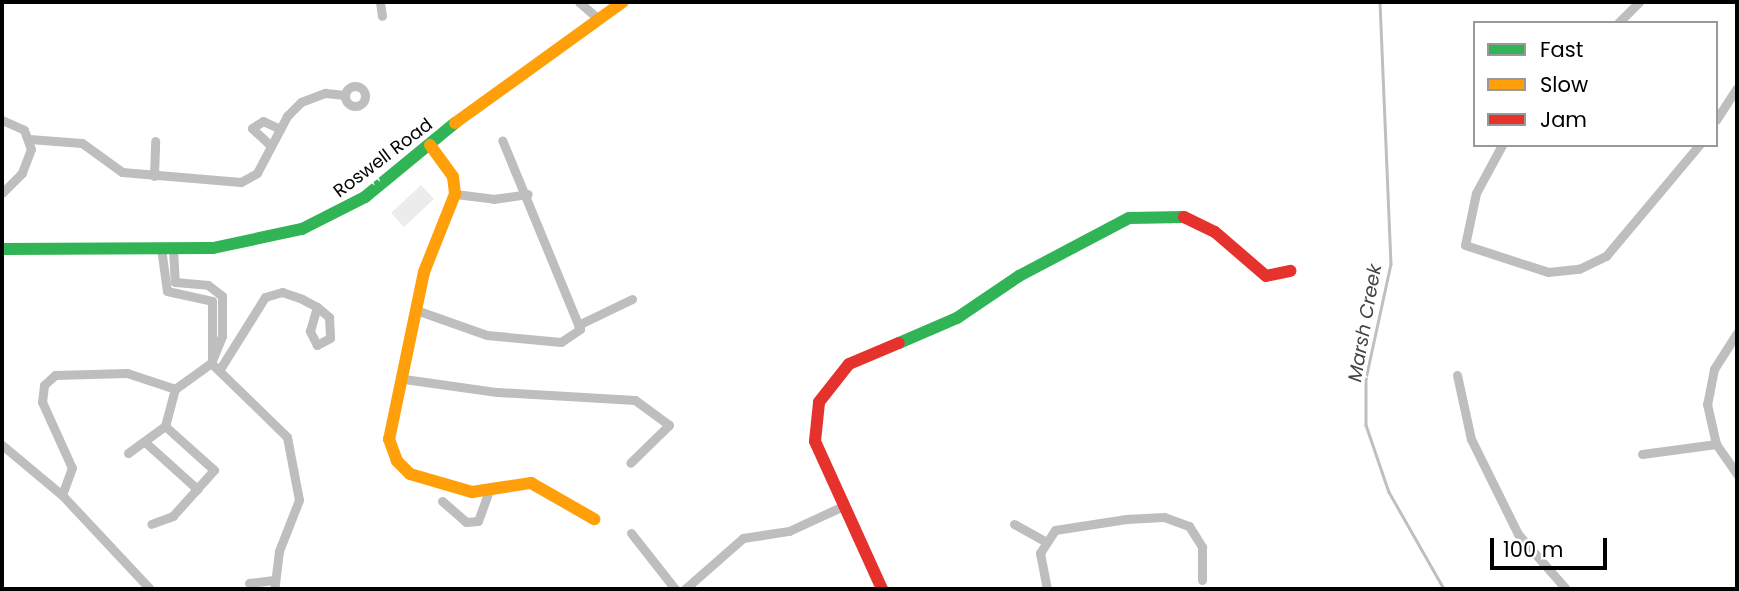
<!DOCTYPE html>
<style>
body{margin:0}
#map{position:relative;width:1739px;height:591px;overflow:hidden;background:#fff;font-family:Poppins,sans-serif}
div>[style]{position:absolute}
.green>*{inset:0;background:#ececec}
.stream>*{height:2.5px;margin:-1.25px;padding:0 1.25px;transform-origin:1.25px;border-radius:1.25px;background:#bfbfbf}
.street>*{height:9px;margin:-4.5px;padding:0 4.5px;transform-origin:4.5px;border-radius:4.5px;background:#bebebe}
.street>.ring{margin:-4.5px;padding:0;box-sizing:content-box;background:none;border:9px solid #bebebe;border-radius:50%}
.fast>*{height:12px;margin:-6px;padding:0 6px;transform-origin:6px;border-radius:6px;background:#30b455}
.slow>*{height:12px;margin:-6px;padding:0 6px;transform-origin:6px;border-radius:6px;background:#ff9f0a}
.jam>*{height:12px;margin:-6px;padding:0 6px;transform-origin:6px;border-radius:6px;background:#e5322d}
span{translate:-50% -50%;white-space:nowrap;text-align:center;line-height:1.15;-webkit-text-stroke:7px #fff;paint-order:stroke}
.street-label{font-size:18px;color:#000}
.water-label{font-size:19px;color:#444;font-style:italic}
.frame{position:absolute;inset:0;border:4px solid #000;pointer-events:none}
.legend{position:absolute;left:1473px;top:21px;width:245px;height:126px;box-sizing:border-box;background:#fff;border:2px solid #999;margin:0;padding:9px 12px;list-style:none;font-size:21px;color:#000}
.legend li{display:flex;align-items:center;gap:14px;height:35px}
.legend b{width:35px;border:2px solid #999}
.scale{position:absolute;left:1490px;top:538px;width:117px;height:32px;box-sizing:border-box;border:4px solid #000;border-top:0;padding-left:9px;font-size:21px;line-height:24px;white-space:nowrap;color:#000;-webkit-text-stroke:5px #fff;paint-order:stroke}
</style>
<div id="map">
<div class="green">
<i style="clip-path:polygon(421px 185px,434px 199px,404px 227px,391px 213px)"></i>
</div>
<div class="stream">
<i style="left:1380px;top:2px;width:262px;rotate:87.6deg"></i>
<i style="left:1391px;top:264px;width:118px;rotate:102.3deg"></i>
<i style="left:1366px;top:379px;width:46px;rotate:90deg"></i>
<i style="left:1366px;top:425px;width:71px;rotate:71.1deg"></i>
<i style="left:1389px;top:492px;width:112px;rotate:60.4deg"></i>
</div>
<div class="street">
<i style="left:380px;top:2px;width:14px;rotate:82deg"></i>
<i style="left:579px;top:2px;width:23px;rotate:41deg"></i>
<i style="left:1618px;top:23px;width:30px;rotate:-45deg"></i>
<i class="ring" style="left:345px;top:86px;width:11px;height:11px"></i>
<i style="left:2px;top:120px;width:24px;rotate:24deg"></i>
<i style="left:24px;top:130px;width:20px;rotate:70deg"></i>
<i style="left:31px;top:149px;width:26px;rotate:111deg"></i>
<i style="left:22px;top:173px;width:28px;rotate:135deg"></i>
<i style="left:1716px;top:120px;width:38px;rotate:-57deg"></i>
<i style="left:29px;top:139px;width:53px;rotate:4.3deg"></i>
<i style="left:82px;top:143px;width:49px;rotate:35.9deg"></i>
<i style="left:122px;top:172px;width:119px;rotate:4.8deg"></i>
<i style="left:241px;top:182px;width:18px;rotate:-29deg"></i>
<i style="left:257px;top:173px;width:64px;rotate:-62.2deg"></i>
<i style="left:287px;top:116px;width:20px;rotate:-45deg"></i>
<i style="left:301px;top:102px;width:26px;rotate:-21deg"></i>
<i style="left:325px;top:93px;width:20px;rotate:6deg"></i>
<i style="left:1502px;top:145px;width:55px;rotate:118.4deg"></i>
<i style="left:1476px;top:193px;width:53px;rotate:101.9deg"></i>
<i style="left:1465px;top:245px;width:87px;rotate:18deg"></i>
<i style="left:1548px;top:272px;width:31px;rotate:-6deg"></i>
<i style="left:1579px;top:269px;width:30px;rotate:-26deg"></i>
<i style="left:1606px;top:256px;width:145px;rotate:-50deg"></i>
<i style="left:271px;top:146px;width:26px;rotate:-137deg"></i>
<i style="left:252px;top:128px;width:13px;rotate:-32deg"></i>
<i style="left:263px;top:121px;width:19px;rotate:25deg"></i>
<i style="left:154px;top:176px;width:35px;rotate:-88deg"></i>
<i style="left:455px;top:194px;width:38px;rotate:7deg"></i>
<i style="left:493px;top:199px;width:35px;rotate:-8deg"></i>
<i style="left:161px;top:248px;width:43px;rotate:82.1deg"></i>
<i style="left:167px;top:291px;width:46px;rotate:12.5deg"></i>
<i style="left:212px;top:301px;width:58px;rotate:90deg"></i>
<i style="left:173px;top:248px;width:34px;rotate:87deg"></i>
<i style="left:175px;top:282px;width:33px;rotate:5deg"></i>
<i style="left:208px;top:285px;width:18px;rotate:38deg"></i>
<i style="left:222px;top:296px;width:40px;rotate:90deg"></i>
<i style="left:222px;top:336px;width:29px;rotate:112deg"></i>
<i style="left:416px;top:310px;width:75px;rotate:19.4deg"></i>
<i style="left:487px;top:335px;width:74px;rotate:5.4deg"></i>
<i style="left:561px;top:342px;width:23px;rotate:-34deg"></i>
<i style="left:580px;top:329px;width:204px;rotate:-112.4deg"></i>
<i style="left:578px;top:325px;width:60px;rotate:-25.7deg"></i>
<i style="left:1737px;top:333px;width:43px;rotate:122.6deg"></i>
<i style="left:1714px;top:369px;width:36px;rotate:101deg"></i>
<i style="left:1707px;top:404px;width:41px;rotate:77.3deg"></i>
<i style="left:1716px;top:444px;width:37px;rotate:55deg"></i>
<i style="left:211px;top:363px;width:106px;rotate:44.2deg"></i>
<i style="left:287px;top:437px;width:64px;rotate:79.2deg"></i>
<i style="left:299px;top:500px;width:55px;rotate:111.4deg"></i>
<i style="left:279px;top:551px;width:38px;rotate:97deg"></i>
<i style="left:220px;top:369px;width:85px;rotate:-58deg"></i>
<i style="left:265px;top:297px;width:18px;rotate:-16deg"></i>
<i style="left:282px;top:292px;width:21px;rotate:19deg"></i>
<i style="left:302px;top:299px;width:17px;rotate:28deg"></i>
<i style="left:317px;top:307px;width:16px;rotate:40deg"></i>
<i style="left:329px;top:317px;width:21px;rotate:87deg"></i>
<i style="left:330px;top:338px;width:15px;rotate:152deg"></i>
<i style="left:317px;top:345px;width:16px;rotate:-117deg"></i>
<i style="left:310px;top:331px;width:25px;rotate:-74deg"></i>
<i style="left:1457px;top:375px;width:66px;rotate:77.7deg"></i>
<i style="left:1471px;top:439px;width:106px;rotate:63.7deg"></i>
<i style="left:1518px;top:534px;width:73px;rotate:48.9deg"></i>
<i style="left:404px;top:379px;width:94px;rotate:8deg"></i>
<i style="left:497px;top:392px;width:138px;rotate:3.3deg"></i>
<i style="left:635px;top:400px;width:42px;rotate:36.3deg"></i>
<i style="left:669px;top:425px;width:54px;rotate:135.7deg"></i>
<i style="left:165px;top:426px;width:66px;rotate:41.9deg"></i>
<i style="left:214px;top:470px;width:25px;rotate:132deg"></i>
<i style="left:146px;top:443px;width:69px;rotate:42deg"></i>
<i style="left:197px;top:489px;width:36px;rotate:132deg"></i>
<i style="left:173px;top:516px;width:23px;rotate:160deg"></i>
<i style="left:2px;top:445px;width:78px;rotate:39.8deg"></i>
<i style="left:62px;top:495px;width:129px;rotate:46.9deg"></i>
<i style="left:128px;top:453px;width:46px;rotate:-36.1deg"></i>
<i style="left:165px;top:426px;width:38px;rotate:-75deg"></i>
<i style="left:1642px;top:454px;width:75px;rotate:-7.7deg"></i>
<i style="left:62px;top:495px;width:29px;rotate:-70deg"></i>
<i style="left:72px;top:468px;width:72px;rotate:-114.4deg"></i>
<i style="left:42px;top:402px;width:17px;rotate:-83deg"></i>
<i style="left:44px;top:385px;width:15px;rotate:-42deg"></i>
<i style="left:55px;top:375px;width:72px;rotate:-1.6deg"></i>
<i style="left:127px;top:373px;width:51px;rotate:18.4deg"></i>
<i style="left:175px;top:389px;width:44px;rotate:-35.8deg"></i>
<i style="left:442px;top:501px;width:32px;rotate:41deg"></i>
<i style="left:466px;top:522px;width:12px;rotate:-5deg"></i>
<i style="left:478px;top:521px;width:30px;rotate:-70deg"></i>
<i style="left:1014px;top:524px;width:35px;rotate:29deg"></i>
<i style="left:631px;top:533px;width:71px;rotate:51.8deg"></i>
<i style="left:249px;top:583px;width:25px;rotate:-7deg"></i>
<i style="left:685px;top:589px;width:77px;rotate:-41.3deg"></i>
<i style="left:743px;top:538px;width:47px;rotate:-8.7deg"></i>
<i style="left:789px;top:531px;width:60px;rotate:-24.8deg"></i>
<i style="left:1047px;top:589px;width:37px;rotate:-101deg"></i>
<i style="left:1040px;top:553px;width:27px;rotate:-57deg"></i>
<i style="left:1055px;top:530px;width:72px;rotate:-8.8deg"></i>
<i style="left:1126px;top:519px;width:38px;rotate:-3deg"></i>
<i style="left:1164px;top:517px;width:27px;rotate:20deg"></i>
<i style="left:1189px;top:526px;width:25px;rotate:58deg"></i>
<i style="left:1202px;top:547px;width:33px;rotate:90deg"></i>
</div>
<div class="fast">
<i style="left:2px;top:249px;width:211px;rotate:-0.3deg"></i>
<i style="left:213px;top:248px;width:91px;rotate:-12.1deg"></i>
<i style="left:302px;top:229px;width:71px;rotate:-26.9deg"></i>
<i style="left:365px;top:197px;width:117px;rotate:-39.4deg"></i>
<i style="left:899px;top:343px;width:63px;rotate:-23.3deg"></i>
<i style="left:957px;top:318px;width:75px;rotate:-34.1deg"></i>
<i style="left:1019px;top:276px;width:124px;rotate:-27.8deg"></i>
<i style="left:1129px;top:218px;width:55px;rotate:-1deg"></i>
</div>
<div class="slow">
<i style="left:455px;top:123px;width:207px;rotate:-35.8deg"></i>
<i style="left:430px;top:145px;width:39px;rotate:54deg"></i>
<i style="left:453px;top:177px;width:17px;rotate:83deg"></i>
<i style="left:455px;top:194px;width:84px;rotate:111.7deg"></i>
<i style="left:424px;top:272px;width:171px;rotate:101.8deg"></i>
<i style="left:389px;top:439px;width:23px;rotate:70deg"></i>
<i style="left:397px;top:461px;width:18px;rotate:45deg"></i>
<i style="left:410px;top:474px;width:65px;rotate:16.2deg"></i>
<i style="left:472px;top:492px;width:60px;rotate:-8.7deg"></i>
<i style="left:531px;top:483px;width:73px;rotate:29.7deg"></i>
</div>
<div class="jam">
<i style="left:1184px;top:217px;width:34px;rotate:26deg"></i>
<i style="left:1215px;top:232px;width:67px;rotate:40.8deg"></i>
<i style="left:1266px;top:276px;width:25px;rotate:-12deg"></i>
<i style="left:882px;top:589px;width:162px;rotate:-114.4deg"></i>
<i style="left:815px;top:441px;width:39px;rotate:-84deg"></i>
<i style="left:819px;top:402px;width:48px;rotate:-51.7deg"></i>
<i style="left:849px;top:364px;width:54px;rotate:-22.8deg"></i>
</div>
<div class="street-label">
<span style="left:383px;top:158px;rotate:-37deg">Roswell Road</span>
</div>
<div class="water-label">
<span style="left:1365px;top:323px;rotate:-80deg">Marsh Creek</span>
</div>
<div class="frame"></div>
<ul class="legend">
<li><b style="height:9px;background:#30b455"></b>Fast</li>
<li><b style="height:9px;background:#ff9f0a"></b>Slow</li>
<li><b style="height:9px;background:#e5322d"></b>Jam</li>
</ul>
<div class="scale">100 m</div>
</div>
